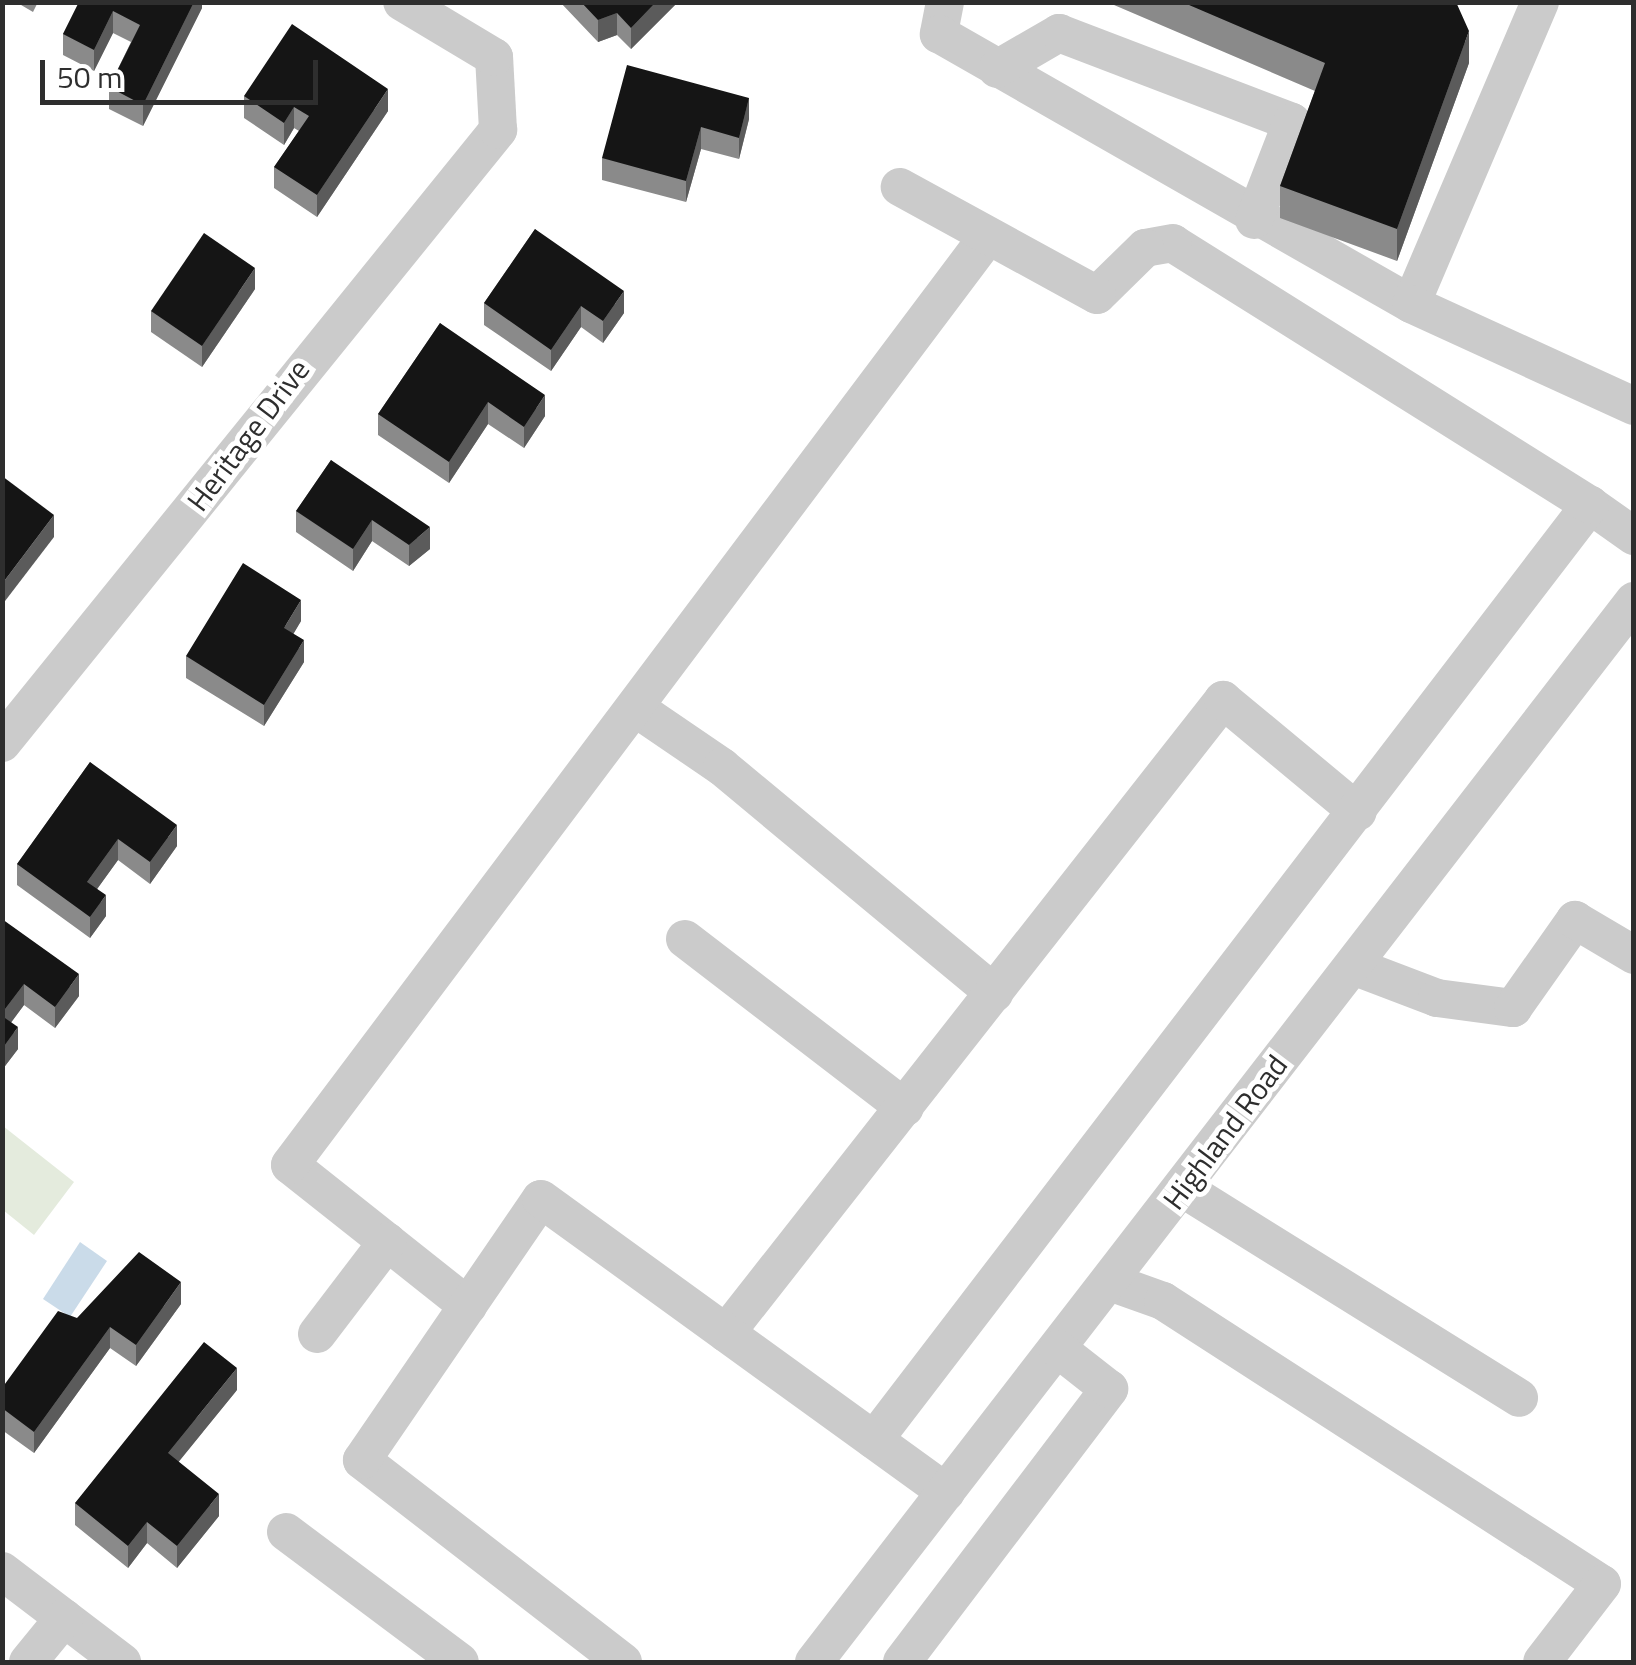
<!DOCTYPE html>
<style>
body{margin:0}
#map{position:relative;width:1636px;height:1665px;overflow:hidden;background:#fff;font-family:"Titillium Web",sans-serif}
div>[style]{position:absolute}
.green>*{inset:0;background:#e4ebdd}
.water>*{inset:0;background:#cadbe9}
.minor>*{height:38px;margin:-19px;padding:0 19px;transform-origin:19px;border-radius:19px;background:#cbcbcb}
.wall>*{inset:0;background:#8a8a8a}
.shaded-wall>*{inset:0;background:#5b5b5b}
.building>*{inset:0;background:#151515}
span{translate:-50% -50%;white-space:nowrap;text-align:center;line-height:1.15;-webkit-text-stroke:10px #fff;paint-order:stroke}
.street-label{font-size:30px;color:#2e2e2e}
.frame{position:absolute;inset:0;border:5px solid #2e2e2e;pointer-events:none}
.scale{position:absolute;left:40px;top:60px;width:278px;height:45px;box-sizing:border-box;border:5px solid #2e2e2e;border-top:0;padding-left:12px;font-size:30px;line-height:35px;white-space:nowrap;color:#2e2e2e;-webkit-text-stroke:8px #fff;paint-order:stroke}
</style>
<div id="map">
<div class="green">
<i style="clip-path:polygon(3px 1126px,74px 1182px,34px 1235px,3px 1210px)"></i>
</div>
<div class="water">
<i style="clip-path:polygon(80px 1242px,107px 1261px,70px 1317px,43px 1299px)"></i>
</div>
<div class="minor">
<i style="left:945px;top:2px;width:33px;rotate:101deg"></i>
<i style="left:939px;top:34px;width:544px;rotate:29.77deg"></i>
<i style="left:1540px;top:2px;width:328px;rotate:113.1deg"></i>
<i style="left:1411px;top:304px;width:245px;rotate:24.6deg"></i>
<i style="left:997px;top:69px;width:72px;rotate:-30.1deg"></i>
<i style="left:1059px;top:33px;width:249px;rotate:20.9deg"></i>
<i style="left:1292px;top:122px;width:105px;rotate:111.2deg"></i>
<i style="left:1590px;top:505px;width:54px;rotate:35.2deg"></i>
<i style="left:637px;top:709px;width:103px;rotate:34.3deg"></i>
<i style="left:722px;top:767px;width:354px;rotate:39.7deg"></i>
<i style="left:2px;top:743px;width:789px;rotate:-51.02deg"></i>
<i style="left:498px;top:130px;width:73px;rotate:-93.1deg"></i>
<i style="left:494px;top:57px;width:107px;rotate:-149.1deg"></i>
<i style="left:685px;top:939px;width:277px;rotate:37.5deg"></i>
<i style="left:1353px;top:966px;width:90px;rotate:20.9deg"></i>
<i style="left:1437px;top:998px;width:77px;rotate:7.5deg"></i>
<i style="left:1513px;top:1008px;width:108px;rotate:-54.8deg"></i>
<i style="left:1575px;top:920px;width:69px;rotate:30.7deg"></i>
<i style="left:1182px;top:1188px;width:397px;rotate:31.9deg"></i>
<i style="left:1110px;top:1282px;width:56px;rotate:19.7deg"></i>
<i style="left:1163px;top:1301px;width:522px;rotate:32.81deg"></i>
<i style="left:1602px;top:1584px;width:98px;rotate:127.6deg"></i>
<i style="left:468px;top:1306px;width:227px;rotate:-141.6deg"></i>
<i style="left:290px;top:1165px;width:1162px;rotate:-53.08deg"></i>
<i style="left:726px;top:1333px;width:805px;rotate:-51.86deg"></i>
<i style="left:1223px;top:700px;width:175px;rotate:39.7deg"></i>
<i style="left:317px;top:1334px;width:116px;rotate:-52.7deg"></i>
<i style="left:874px;top:1440px;width:1178px;rotate:-52.56deg"></i>
<i style="left:1590px;top:505px;width:492px;rotate:-147.9deg"></i>
<i style="left:1173px;top:243px;width:28px;rotate:170deg"></i>
<i style="left:1145px;top:248px;width:67px;rotate:135.6deg"></i>
<i style="left:1097px;top:295px;width:225px;rotate:-151.3deg"></i>
<i style="left:286px;top:1532px;width:217px;rotate:36.8deg"></i>
<i style="left:2px;top:1571px;width:151px;rotate:37.2deg"></i>
<i style="left:28px;top:1662px;width:57px;rotate:-50.7deg"></i>
<i style="left:623px;top:1662px;width:330px;rotate:-142.3deg"></i>
<i style="left:362px;top:1460px;width:316px;rotate:-55.6deg"></i>
<i style="left:541px;top:1199px;width:500px;rotate:35.9deg"></i>
<i style="left:814px;top:1662px;width:1341px;rotate:-52.3deg"></i>
<i style="left:902px;top:1662px;width:343px;rotate:-52.8deg"></i>
<i style="left:1109px;top:1389px;width:65px;rotate:-141.9deg"></i>
</div>
<div class="wall">
<i style="clip-path:polygon(16px 2px,38px 2px,33px 12px)"></i>
<i style="clip-path:polygon(79px 2px,202px 2px,202px 8px,143px 126px,109px 109px,109px 87px,131px 42px,113px 33px,94px 71px,63px 55px,63px 34px)"></i>
<i style="clip-path:polygon(560px 2px,678px 2px,631px 49px,617px 35px,598px 42px)"></i>
<i style="clip-path:polygon(1107px 2px,1456px 2px,1469px 63px,1397px 261px,1280px 218px,1280px 186px,1315px 91px)"></i>
<i style="clip-path:polygon(244px 96px,388px 111px,317px 217px,274px 188px,274px 167px,299px 131px,294px 128px,284px 145px,244px 118px)"></i>
<i style="clip-path:polygon(749px 98px,749px 119px,739px 159px,701px 149px,686px 202px,602px 180px,602px 158px)"></i>
<i style="clip-path:polygon(535px 229px,624px 313px,603px 343px,581px 327px,551px 371px,484px 325px,484px 303px)"></i>
<i style="clip-path:polygon(255px 289px,202px 367px,151px 332px,151px 311px)"></i>
<i style="clip-path:polygon(440px 323px,545px 416px,524px 448px,488px 424px,449px 483px,378px 435px,378px 414px)"></i>
<i style="clip-path:polygon(331px 460px,430px 549px,409px 566px,372px 541px,353px 571px,296px 532px,296px 511px)"></i>
<i style="clip-path:polygon(301px 621px,293px 634px,304px 662px,264px 726px,186px 678px,186px 656px)"></i>
<i style="clip-path:polygon(90px 762px,177px 846px,150px 884px,118px 860px,97px 889px,106px 916px,90px 938px,17px 885px,17px 864px)"></i>
<i style="clip-path:polygon(2px 919px,79px 996px,55px 1028px,24px 1005px,11px 1022px,18px 1049px,2px 1070px)"></i>
<i style="clip-path:polygon(181px 1304px,136px 1366px,110px 1348px,34px 1453px,2px 1430px,2px 1388px,77px 1318px)"></i>
<i style="clip-path:polygon(237px 1390px,178px 1462px,219px 1516px,177px 1568px,147px 1543px,128px 1568px,75px 1525px,75px 1503px)"></i>
</div>
<div class="shaded-wall">
<i style="clip-path:polygon(194px 2px,202px 2px,202px 8px,143px 126px,143px 105px)"></i>
<i style="clip-path:polygon(656px 2px,678px 2px,631px 49px,631px 28px)"></i>
<i style="clip-path:polygon(113px 11px,113px 33px,94px 71px,94px 50px)"></i>
<i style="clip-path:polygon(617px 13px,617px 35px,598px 42px,598px 20px)"></i>
<i style="clip-path:polygon(1469px 31px,1469px 63px,1397px 261px,1397px 229px)"></i>
<i style="clip-path:polygon(388px 89px,388px 111px,317px 217px,317px 195px)"></i>
<i style="clip-path:polygon(749px 98px,749px 119px,739px 159px,739px 138px)"></i>
<i style="clip-path:polygon(294px 107px,294px 128px,284px 145px,284px 123px)"></i>
<i style="clip-path:polygon(701px 127px,701px 149px,686px 202px,686px 181px)"></i>
<i style="clip-path:polygon(255px 268px,255px 289px,202px 367px,202px 346px)"></i>
<i style="clip-path:polygon(624px 291px,624px 313px,603px 343px,603px 321px)"></i>
<i style="clip-path:polygon(581px 306px,581px 327px,551px 371px,551px 350px)"></i>
<i style="clip-path:polygon(545px 395px,545px 416px,524px 448px,524px 427px)"></i>
<i style="clip-path:polygon(488px 402px,488px 424px,449px 483px,449px 462px)"></i>
<i style="clip-path:polygon(54px 515px,54px 537px,2px 605px,2px 584px)"></i>
<i style="clip-path:polygon(372px 520px,372px 541px,353px 571px,353px 549px)"></i>
<i style="clip-path:polygon(430px 527px,430px 549px,409px 566px,409px 545px)"></i>
<i style="clip-path:polygon(301px 600px,301px 621px,284px 650px,284px 628px)"></i>
<i style="clip-path:polygon(304px 640px,304px 662px,264px 726px,264px 705px)"></i>
<i style="clip-path:polygon(177px 825px,177px 846px,150px 884px,150px 862px)"></i>
<i style="clip-path:polygon(118px 839px,118px 860px,87px 903px,87px 882px)"></i>
<i style="clip-path:polygon(106px 895px,106px 916px,90px 938px,90px 917px)"></i>
<i style="clip-path:polygon(79px 974px,79px 996px,55px 1028px,55px 1007px)"></i>
<i style="clip-path:polygon(24px 984px,24px 1005px,2px 1035px,2px 1013px)"></i>
<i style="clip-path:polygon(18px 1027px,18px 1049px,2px 1070px,2px 1049px)"></i>
<i style="clip-path:polygon(181px 1282px,181px 1304px,136px 1366px,136px 1345px)"></i>
<i style="clip-path:polygon(110px 1327px,110px 1348px,34px 1453px,34px 1432px)"></i>
<i style="clip-path:polygon(237px 1368px,237px 1390px,168px 1475px,168px 1453px)"></i>
<i style="clip-path:polygon(219px 1494px,219px 1516px,177px 1568px,177px 1546px)"></i>
<i style="clip-path:polygon(147px 1522px,147px 1543px,128px 1568px,128px 1546px)"></i>
</div>
<div class="building">
<i style="clip-path:polygon(79px 2px,194px 2px,143px 105px,109px 87px,140px 25px,113px 11px,94px 50px,63px 34px)"></i>
<i style="clip-path:polygon(581px 2px,656px 2px,631px 28px,617px 13px,598px 20px)"></i>
<i style="clip-path:polygon(1182px 2px,1456px 2px,1469px 31px,1397px 229px,1280px 186px,1325px 63px)"></i>
<i style="clip-path:polygon(292px 24px,388px 89px,317px 195px,274px 167px,309px 116px,294px 107px,284px 123px,244px 96px)"></i>
<i style="clip-path:polygon(627px 65px,749px 98px,739px 138px,701px 127px,686px 181px,602px 158px)"></i>
<i style="clip-path:polygon(535px 229px,624px 291px,603px 321px,581px 306px,551px 350px,484px 303px)"></i>
<i style="clip-path:polygon(204px 233px,255px 268px,202px 346px,151px 311px)"></i>
<i style="clip-path:polygon(440px 323px,545px 395px,524px 427px,488px 402px,449px 462px,378px 414px)"></i>
<i style="clip-path:polygon(331px 460px,430px 527px,409px 545px,372px 520px,353px 549px,296px 511px)"></i>
<i style="clip-path:polygon(2px 476px,54px 515px,2px 584px)"></i>
<i style="clip-path:polygon(243px 563px,301px 600px,284px 628px,304px 640px,264px 705px,186px 656px)"></i>
<i style="clip-path:polygon(90px 762px,177px 825px,150px 862px,118px 839px,87px 882px,106px 895px,90px 917px,17px 864px)"></i>
<i style="clip-path:polygon(2px 919px,79px 974px,55px 1007px,24px 984px,2px 1013px)"></i>
<i style="clip-path:polygon(2px 1016px,18px 1027px,2px 1049px)"></i>
<i style="clip-path:polygon(139px 1252px,181px 1282px,136px 1345px,110px 1327px,34px 1432px,2px 1408px,2px 1388px,58px 1311px,77px 1318px)"></i>
<i style="clip-path:polygon(204px 1342px,237px 1368px,168px 1453px,219px 1494px,177px 1546px,147px 1522px,128px 1546px,75px 1503px)"></i>
</div>
<div class="street-label">
<span style="left:248px;top:435px;rotate:-53deg">Heritage Drive</span>
<span style="left:1225px;top:1132px;rotate:-53deg">Highland Road</span>
</div>
<div class="frame"></div>
<div class="scale">50 m</div>
</div>
